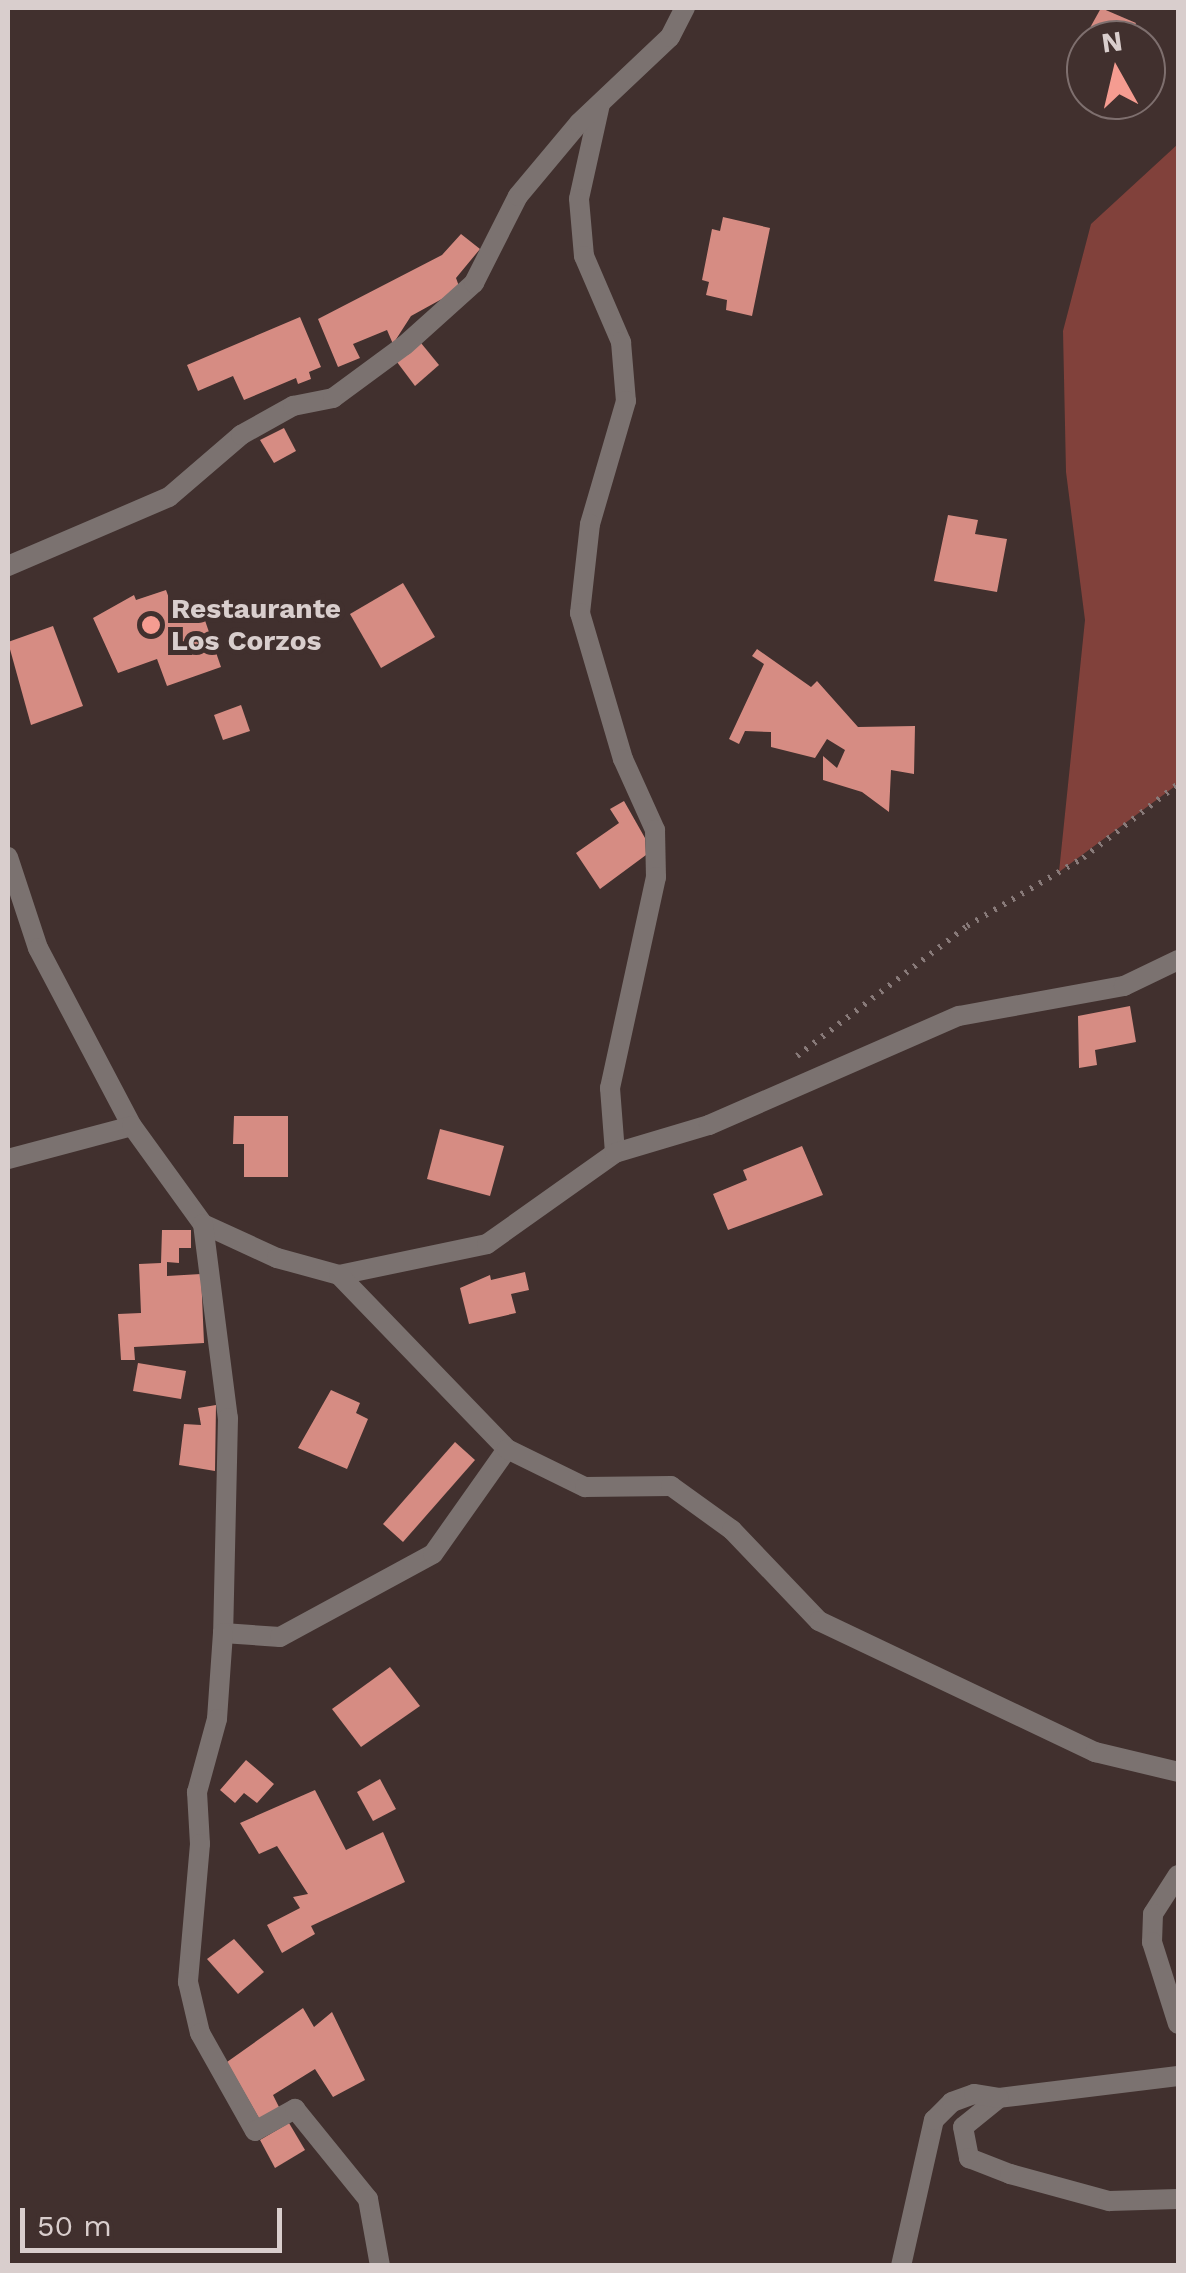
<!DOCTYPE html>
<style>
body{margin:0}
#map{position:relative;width:1186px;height:2273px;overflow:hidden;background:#41302e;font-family:"Work Sans",sans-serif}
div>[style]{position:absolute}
.green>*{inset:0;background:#81413b}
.building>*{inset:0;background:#d68c83}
.path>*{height:6px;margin-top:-3px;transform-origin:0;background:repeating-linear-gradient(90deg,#887a79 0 2.5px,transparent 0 10.5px)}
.minor>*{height:20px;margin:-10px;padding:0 10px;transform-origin:10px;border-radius:10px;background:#7b7270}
.dots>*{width:28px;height:28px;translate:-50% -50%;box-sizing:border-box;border:5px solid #41302e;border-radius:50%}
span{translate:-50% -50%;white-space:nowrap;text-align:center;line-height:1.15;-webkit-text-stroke:10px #41302e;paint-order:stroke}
.poi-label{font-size:28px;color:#d9cecd;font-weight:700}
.left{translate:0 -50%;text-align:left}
.frame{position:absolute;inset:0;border:10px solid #d9cecd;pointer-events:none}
.north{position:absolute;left:1066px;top:20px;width:100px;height:100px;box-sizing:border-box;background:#41302e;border:2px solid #7e6f6e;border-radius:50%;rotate:352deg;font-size:28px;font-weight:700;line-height:40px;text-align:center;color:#d9cecd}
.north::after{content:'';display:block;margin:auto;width:35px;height:45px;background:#f59c91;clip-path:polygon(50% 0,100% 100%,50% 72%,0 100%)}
.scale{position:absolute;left:20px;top:2208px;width:262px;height:45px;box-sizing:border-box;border:5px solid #d9cecd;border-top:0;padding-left:12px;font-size:30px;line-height:35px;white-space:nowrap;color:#d9cecd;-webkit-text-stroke:8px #41302e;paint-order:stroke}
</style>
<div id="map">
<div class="green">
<i style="clip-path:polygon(1178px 144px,1178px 784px,1059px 872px,1085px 620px,1066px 472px,1063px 331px,1091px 224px)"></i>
</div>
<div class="building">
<i style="clip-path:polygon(1101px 8px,1136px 23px,1127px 40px,1086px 40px,1086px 46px,1081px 44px)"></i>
<i style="clip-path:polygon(723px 217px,770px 228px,752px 316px,726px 310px,727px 300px,706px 295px,709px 282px,702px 280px,712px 229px,720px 231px)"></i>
<i style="clip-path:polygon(461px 234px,480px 249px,456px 278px,460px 289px,411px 316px,393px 344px,387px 330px,353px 344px,360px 358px,338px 367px,318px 319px,442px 255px)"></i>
<i style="clip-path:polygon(300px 317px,321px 367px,309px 372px,311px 379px,298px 384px,296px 378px,244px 400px,233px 376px,198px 391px,187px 365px)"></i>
<i style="clip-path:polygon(421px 343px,439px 365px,415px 386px,397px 362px)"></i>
<i style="clip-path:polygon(284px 428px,296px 451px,274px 463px,260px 440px)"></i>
<i style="clip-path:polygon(948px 515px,978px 520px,975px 534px,1007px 539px,997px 592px,934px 581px)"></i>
<i style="clip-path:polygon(403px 583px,435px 637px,381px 668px,350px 614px)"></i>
<i style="clip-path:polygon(166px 590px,174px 612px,199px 603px,221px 667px,167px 686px,157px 659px,118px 673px,93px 618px,134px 595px,136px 600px)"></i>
<i style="clip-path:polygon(53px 626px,83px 706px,31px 725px,8px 642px)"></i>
<i style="clip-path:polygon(757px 649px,811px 687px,817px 681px,858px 727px,915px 726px,914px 774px,891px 770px,889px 812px,862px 792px,823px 780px,823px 756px,837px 768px,845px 750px,827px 739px,815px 758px,771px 747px,771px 732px,745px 731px,739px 744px,729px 739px,764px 664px,752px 656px)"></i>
<i style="clip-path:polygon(241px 705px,250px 731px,223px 740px,214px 715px)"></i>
<i style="clip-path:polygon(624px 801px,645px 838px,646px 855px,600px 889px,576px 853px,619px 823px,610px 809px)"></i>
<i style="clip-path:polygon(1130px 1006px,1136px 1042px,1095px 1050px,1097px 1065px,1079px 1068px,1078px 1016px)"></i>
<i style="clip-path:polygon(234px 1116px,288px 1116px,288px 1177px,244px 1177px,244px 1144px,233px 1144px)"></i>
<i style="clip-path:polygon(440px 1129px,504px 1146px,490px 1196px,427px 1179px)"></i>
<i style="clip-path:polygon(802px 1146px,823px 1195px,728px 1230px,713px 1194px,747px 1180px,743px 1170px)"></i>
<i style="clip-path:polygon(162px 1230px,191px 1230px,191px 1248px,179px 1248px,179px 1263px,167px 1262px,167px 1276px,201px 1274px,204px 1343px,134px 1347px,135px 1360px,121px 1360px,118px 1314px,141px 1313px,139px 1264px,161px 1263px)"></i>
<i style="clip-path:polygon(525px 1272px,529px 1290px,511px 1294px,516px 1313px,469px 1324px,460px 1288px,490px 1275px,491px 1280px)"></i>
<i style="clip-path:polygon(138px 1363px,186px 1371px,181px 1399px,133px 1391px)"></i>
<i style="clip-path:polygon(331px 1390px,360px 1403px,356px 1413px,368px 1419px,347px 1469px,298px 1448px)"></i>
<i style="clip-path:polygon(216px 1405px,215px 1471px,179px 1465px,184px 1424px,201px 1425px,198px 1408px)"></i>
<i style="clip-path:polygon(455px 1442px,475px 1460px,403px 1542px,383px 1524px)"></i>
<i style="clip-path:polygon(390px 1667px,420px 1706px,361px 1747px,332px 1709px)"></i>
<i style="clip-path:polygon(246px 1760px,274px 1784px,257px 1803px,244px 1793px,235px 1803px,220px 1790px)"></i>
<i style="clip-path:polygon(380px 1779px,396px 1809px,373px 1821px,357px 1792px)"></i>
<i style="clip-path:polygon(315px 1790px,346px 1850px,383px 1832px,405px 1882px,311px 1926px,315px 1934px,282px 1953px,267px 1925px,300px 1908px,293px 1897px,308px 1894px,277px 1846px,259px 1854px,240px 1823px)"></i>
<i style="clip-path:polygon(234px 1939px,264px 1972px,238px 1994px,207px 1959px)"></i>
<i style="clip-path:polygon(303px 2008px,314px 2027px,332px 2012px,365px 2080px,333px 2097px,315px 2069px,273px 2095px,280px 2109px,260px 2120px,227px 2062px)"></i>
<i style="clip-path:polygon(289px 2123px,305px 2150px,275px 2168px,260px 2140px)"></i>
</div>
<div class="path">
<i style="left:797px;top:1056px;width:214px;rotate:-37.4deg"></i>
<i style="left:967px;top:926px;width:134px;rotate:-30.4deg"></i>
<i style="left:1083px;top:858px;width:120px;rotate:-37.9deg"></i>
</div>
<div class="minor">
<i style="left:600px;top:104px;width:97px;rotate:102.5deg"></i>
<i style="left:579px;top:199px;width:57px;rotate:85deg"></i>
<i style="left:584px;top:256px;width:94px;rotate:66.7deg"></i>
<i style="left:621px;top:342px;width:59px;rotate:85.2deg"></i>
<i style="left:626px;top:401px;width:128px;rotate:106.3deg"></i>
<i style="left:590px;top:524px;width:90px;rotate:96.4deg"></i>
<i style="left:580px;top:613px;width:152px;rotate:73.6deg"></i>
<i style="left:623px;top:759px;width:78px;rotate:65.7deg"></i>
<i style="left:655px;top:830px;width:47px;rotate:88.8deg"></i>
<i style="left:656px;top:877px;width:216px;rotate:102.3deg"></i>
<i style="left:610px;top:1088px;width:65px;rotate:85.6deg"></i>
<i style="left:8px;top:566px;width:175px;rotate:-23.2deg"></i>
<i style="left:169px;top:497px;width:95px;rotate:-40.7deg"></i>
<i style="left:241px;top:435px;width:60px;rotate:-29.1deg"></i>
<i style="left:293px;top:406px;width:41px;rotate:-11.3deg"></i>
<i style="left:333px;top:398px;width:89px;rotate:-36.4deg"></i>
<i style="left:405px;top:345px;width:93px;rotate:-41.9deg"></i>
<i style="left:474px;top:283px;width:97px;rotate:-63.2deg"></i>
<i style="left:518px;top:196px;width:95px;rotate:-50.1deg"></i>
<i style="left:579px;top:123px;width:125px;rotate:-43.4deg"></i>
<i style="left:670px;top:37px;width:33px;rotate:-63deg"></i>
<i style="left:8px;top:857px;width:96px;rotate:71.8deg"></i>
<i style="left:38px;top:948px;width:201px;rotate:62.2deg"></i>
<i style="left:8px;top:1159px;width:128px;rotate:-14.9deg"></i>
<i style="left:132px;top:1126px;width:121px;rotate:54.1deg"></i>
<i style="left:203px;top:1224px;width:81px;rotate:24.7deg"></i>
<i style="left:277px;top:1258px;width:64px;rotate:15.3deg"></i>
<i style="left:339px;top:1275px;width:151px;rotate:-11.8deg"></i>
<i style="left:487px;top:1244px;width:157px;rotate:-35.4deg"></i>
<i style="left:615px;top:1153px;width:98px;rotate:-16.6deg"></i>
<i style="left:709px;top:1125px;width:273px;rotate:-23.6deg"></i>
<i style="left:959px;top:1016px;width:168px;rotate:-10.3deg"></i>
<i style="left:1124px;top:986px;width:60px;rotate:-25.7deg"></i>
<i style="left:203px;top:1224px;width:196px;rotate:82.7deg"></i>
<i style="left:228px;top:1418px;width:215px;rotate:91.3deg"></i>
<i style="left:223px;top:1633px;width:57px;rotate:4deg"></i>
<i style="left:280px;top:1637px;width:174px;rotate:-28.5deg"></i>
<i style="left:433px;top:1554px;width:128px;rotate:-54.8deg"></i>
<i style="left:339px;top:1275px;width:242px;rotate:46deg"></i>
<i style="left:507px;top:1449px;width:87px;rotate:26deg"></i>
<i style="left:585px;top:1487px;width:86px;rotate:-0.7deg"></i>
<i style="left:671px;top:1486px;width:75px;rotate:35.8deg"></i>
<i style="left:732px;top:1530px;width:126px;rotate:46.3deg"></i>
<i style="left:819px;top:1621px;width:306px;rotate:25.4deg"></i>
<i style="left:1095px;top:1752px;width:85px;rotate:13.5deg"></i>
<i style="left:223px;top:1633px;width:86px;rotate:94deg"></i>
<i style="left:217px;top:1719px;width:76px;rotate:105.3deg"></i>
<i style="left:197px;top:1792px;width:52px;rotate:86.7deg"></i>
<i style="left:200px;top:1844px;width:139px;rotate:95deg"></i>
<i style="left:188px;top:1982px;width:52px;rotate:76.8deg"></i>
<i style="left:200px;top:2033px;width:112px;rotate:60.7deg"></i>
<i style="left:255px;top:2131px;width:46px;rotate:-28.8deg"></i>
<i style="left:295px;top:2109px;width:116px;rotate:51deg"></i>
<i style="left:368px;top:2199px;width:68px;rotate:79.8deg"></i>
<i style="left:1178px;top:1875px;width:46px;rotate:122.7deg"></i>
<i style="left:1153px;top:1914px;width:28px;rotate:92deg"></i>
<i style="left:1152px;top:1942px;width:86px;rotate:72.4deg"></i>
<i style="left:1178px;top:2076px;width:180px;rotate:173deg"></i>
<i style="left:999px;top:2098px;width:46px;rotate:141.1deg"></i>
<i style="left:963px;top:2127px;width:32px;rotate:79deg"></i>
<i style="left:969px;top:2158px;width:44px;rotate:21.3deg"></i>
<i style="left:1010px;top:2174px;width:103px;rotate:15.3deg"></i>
<i style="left:1109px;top:2201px;width:69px;rotate:-1.7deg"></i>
<i style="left:901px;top:2266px;width:150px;rotate:-77.3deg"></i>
<i style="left:934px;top:2120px;width:25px;rotate:-45deg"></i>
<i style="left:952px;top:2102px;width:23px;rotate:-20deg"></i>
<i style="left:974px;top:2094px;width:25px;rotate:9deg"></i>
</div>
<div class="dots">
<i style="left:151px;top:625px;background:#f59c91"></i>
</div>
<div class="poi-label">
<span class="left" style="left:171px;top:625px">Restaurante<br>Los Corzos</span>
</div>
<div class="frame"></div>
<div class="north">N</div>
<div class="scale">50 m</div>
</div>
